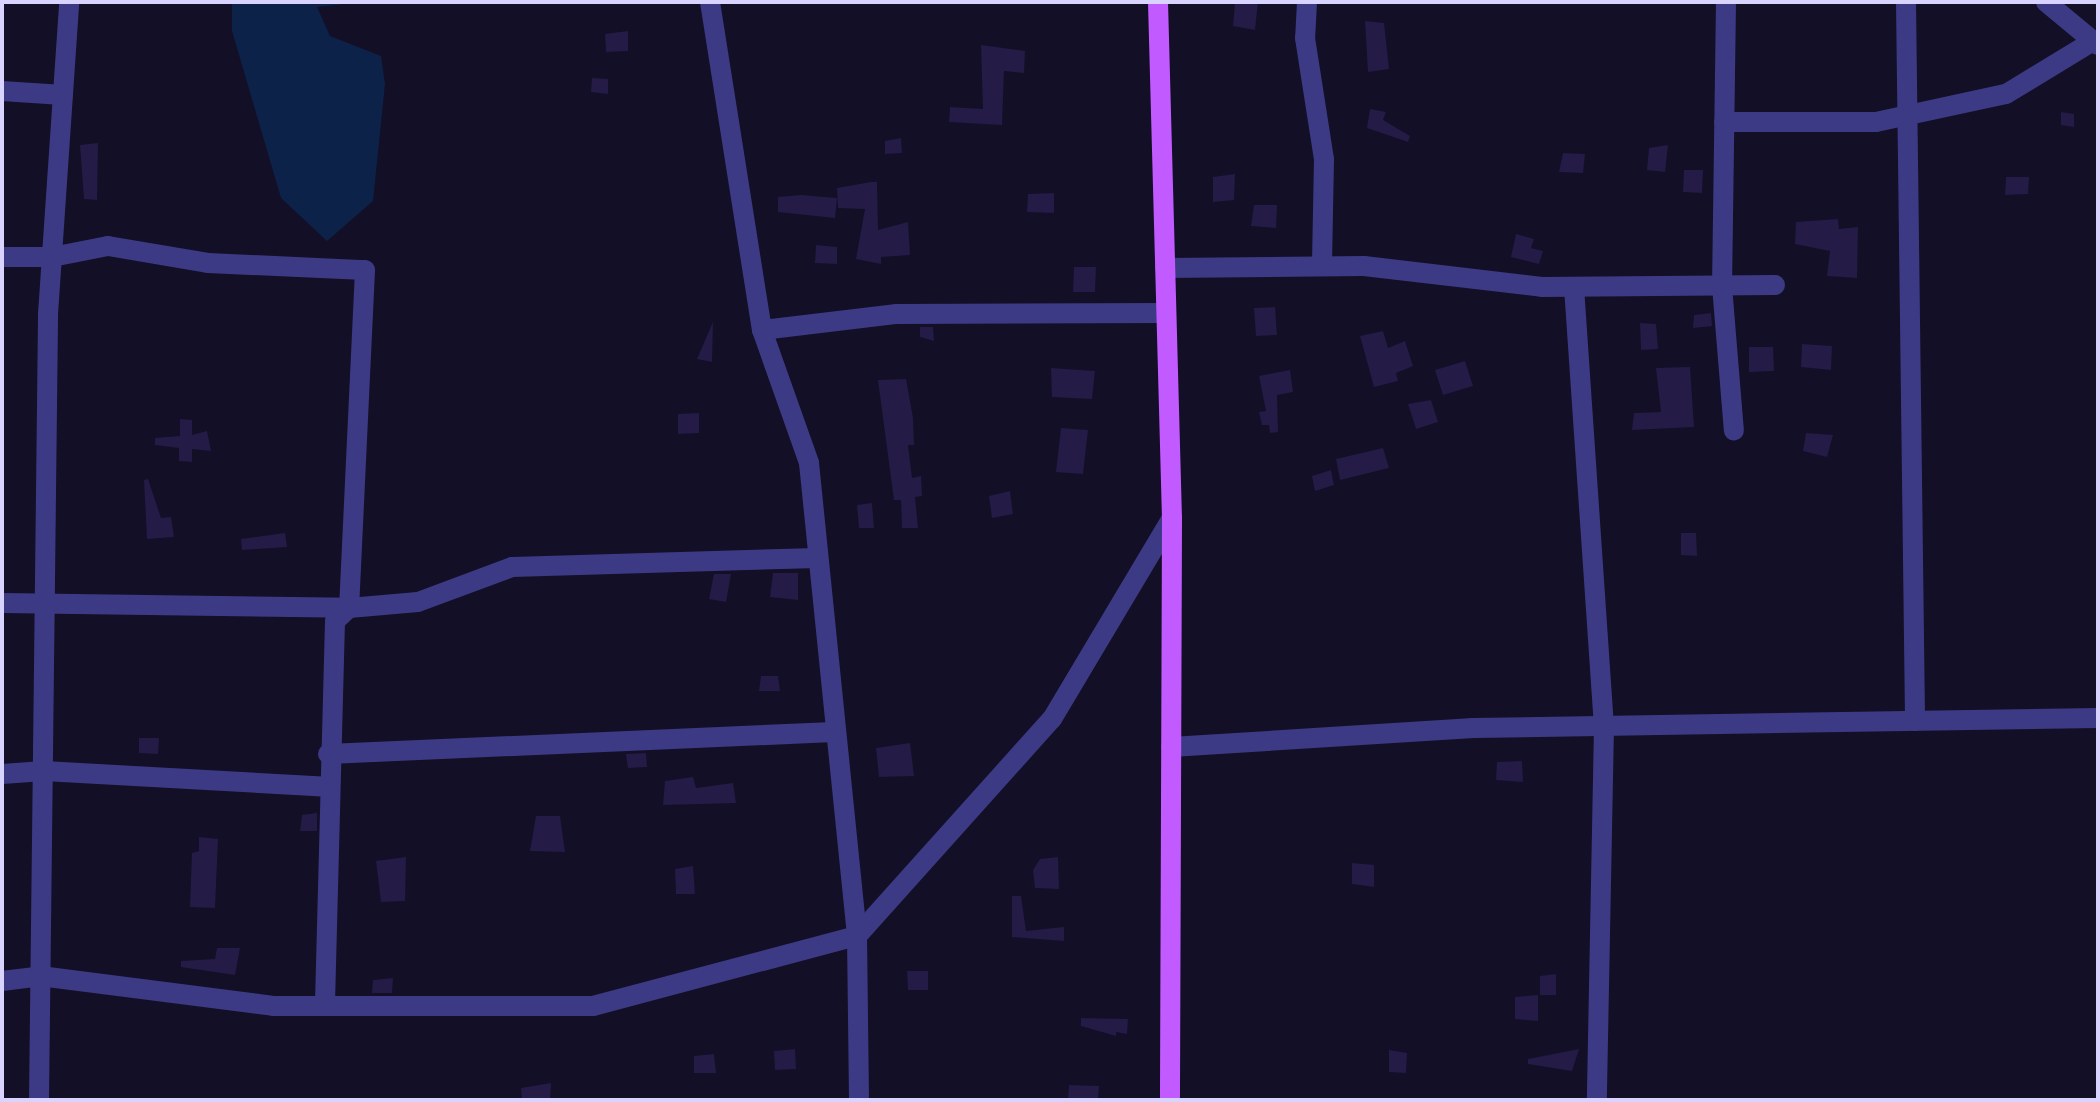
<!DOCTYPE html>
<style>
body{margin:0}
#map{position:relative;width:2100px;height:1102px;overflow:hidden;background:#130f26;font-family:"Space Grotesk",sans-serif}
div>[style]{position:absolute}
.water>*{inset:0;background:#0c2248}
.building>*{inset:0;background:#241b47}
.minor>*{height:20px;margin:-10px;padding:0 10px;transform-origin:10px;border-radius:10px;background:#3d3a85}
.major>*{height:20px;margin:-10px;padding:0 10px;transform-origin:10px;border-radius:10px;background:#c25bff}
span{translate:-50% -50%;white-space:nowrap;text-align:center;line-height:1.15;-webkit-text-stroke:8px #130f26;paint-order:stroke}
.frame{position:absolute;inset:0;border:4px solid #d9d4ff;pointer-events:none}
</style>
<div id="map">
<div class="water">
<i style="clip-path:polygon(232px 2px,362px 2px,317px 7px,330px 36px,381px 56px,385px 84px,373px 201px,327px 241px,281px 198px,232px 31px)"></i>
</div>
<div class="building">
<i style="clip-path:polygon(1235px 2px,1258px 2px,1255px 30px,1233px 26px)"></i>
<i style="clip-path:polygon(1365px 21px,1384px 23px,1389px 69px,1368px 72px)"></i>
<i style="clip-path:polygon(628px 31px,628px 51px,606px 52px,605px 34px)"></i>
<i style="clip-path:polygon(981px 45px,1025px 51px,1024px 73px,1004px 71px,1002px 125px,949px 122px,950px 107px,983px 109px)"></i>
<i style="clip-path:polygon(592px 78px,608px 79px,608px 94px,591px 92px)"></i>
<i style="clip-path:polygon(1370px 109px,1386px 112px,1383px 120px,1410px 136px,1408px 142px,1367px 128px)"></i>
<i style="clip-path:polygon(2061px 112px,2074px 114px,2074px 127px,2061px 125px)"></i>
<i style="clip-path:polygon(901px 138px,902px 153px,885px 154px,885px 141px)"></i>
<i style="clip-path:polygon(98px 143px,97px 200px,84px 199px,80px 145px)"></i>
<i style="clip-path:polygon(1668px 145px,1665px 172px,1647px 170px,1649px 148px)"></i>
<i style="clip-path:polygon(1563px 153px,1585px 154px,1583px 173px,1559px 172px)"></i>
<i style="clip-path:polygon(1684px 170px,1703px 170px,1702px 193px,1683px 192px)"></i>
<i style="clip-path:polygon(1235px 174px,1234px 200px,1213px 202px,1213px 177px)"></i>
<i style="clip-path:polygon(2006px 177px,2029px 177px,2028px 194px,2005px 195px)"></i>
<i style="clip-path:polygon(871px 182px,877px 182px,878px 230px,908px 222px,910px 255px,881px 257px,881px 264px,856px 259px,865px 209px,838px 208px,837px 188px)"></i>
<i style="clip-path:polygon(1054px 193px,1054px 213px,1027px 212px,1028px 194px)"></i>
<i style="clip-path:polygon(801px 195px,837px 198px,835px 218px,778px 212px,778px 197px)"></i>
<i style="clip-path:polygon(1254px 205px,1277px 205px,1276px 228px,1251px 226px)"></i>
<i style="clip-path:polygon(1838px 219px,1839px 229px,1858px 227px,1857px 278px,1827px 276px,1830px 251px,1795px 244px,1796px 222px)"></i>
<i style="clip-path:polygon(1516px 234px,1534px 239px,1531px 248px,1543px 251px,1539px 264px,1511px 257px)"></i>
<i style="clip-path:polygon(816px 245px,837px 247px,837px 264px,815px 263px)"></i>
<i style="clip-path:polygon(1074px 267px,1096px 267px,1095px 292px,1073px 292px)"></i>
<i style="clip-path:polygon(1275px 307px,1277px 335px,1256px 336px,1254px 308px)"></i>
<i style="clip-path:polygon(1711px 313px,1712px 326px,1693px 328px,1694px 315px)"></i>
<i style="clip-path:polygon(713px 322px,712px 362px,697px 359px)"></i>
<i style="clip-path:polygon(1640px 323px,1656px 324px,1658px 349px,1641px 350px)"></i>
<i style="clip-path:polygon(920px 327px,933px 327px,934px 341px,920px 337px)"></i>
<i style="clip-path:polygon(1383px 331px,1388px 348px,1405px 341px,1413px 366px,1396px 373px,1398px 381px,1374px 387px,1360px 336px)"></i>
<i style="clip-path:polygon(1802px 344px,1832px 346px,1831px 370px,1801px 367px)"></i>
<i style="clip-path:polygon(1749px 347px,1773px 347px,1774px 371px,1749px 372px)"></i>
<i style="clip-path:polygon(1465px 361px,1473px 386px,1443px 395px,1435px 370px)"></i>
<i style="clip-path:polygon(1690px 367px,1694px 427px,1632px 430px,1634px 413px,1661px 412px,1656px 368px)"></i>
<i style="clip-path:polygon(1051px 368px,1095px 371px,1092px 399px,1052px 397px)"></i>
<i style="clip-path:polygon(1290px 370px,1293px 392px,1277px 395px,1278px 432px,1270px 433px,1269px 425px,1262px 425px,1259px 412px,1266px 411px,1259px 376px)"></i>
<i style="clip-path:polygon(906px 379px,913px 418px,914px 445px,908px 445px,912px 478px,921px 476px,922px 496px,915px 497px,918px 528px,902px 528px,901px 500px,894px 500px,878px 380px)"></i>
<i style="clip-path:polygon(1431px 400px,1438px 422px,1416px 429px,1408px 404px)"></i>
<i style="clip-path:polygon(699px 413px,699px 433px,678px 434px,678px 414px)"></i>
<i style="clip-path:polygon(180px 419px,192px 420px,192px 435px,207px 431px,211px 451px,192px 449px,192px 462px,179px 461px,179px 448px,155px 445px,155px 438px,180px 436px)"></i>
<i style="clip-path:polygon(1061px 428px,1088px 430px,1083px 474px,1056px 472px)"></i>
<i style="clip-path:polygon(1806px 433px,1833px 435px,1827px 457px,1803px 451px)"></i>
<i style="clip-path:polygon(1383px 448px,1389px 468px,1340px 480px,1336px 459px)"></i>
<i style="clip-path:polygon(1331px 470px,1334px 485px,1315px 491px,1312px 476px)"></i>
<i style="clip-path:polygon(148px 479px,161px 518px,171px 517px,174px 537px,147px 539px,144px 480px)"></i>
<i style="clip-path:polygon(1010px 491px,1013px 514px,992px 518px,989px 496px)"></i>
<i style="clip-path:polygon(872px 503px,874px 528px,859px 528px,857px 505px)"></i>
<i style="clip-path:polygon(285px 533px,287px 547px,242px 550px,241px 539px)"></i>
<i style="clip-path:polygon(1681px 533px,1696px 533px,1697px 556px,1681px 555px)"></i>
<i style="clip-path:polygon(773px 573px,798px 573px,798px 600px,770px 597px)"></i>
<i style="clip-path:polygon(714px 574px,731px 574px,726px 602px,709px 599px)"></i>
<i style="clip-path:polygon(761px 676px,778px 676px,780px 691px,759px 691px)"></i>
<i style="clip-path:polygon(139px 738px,159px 738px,158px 754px,139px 753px)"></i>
<i style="clip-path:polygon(910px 743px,914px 776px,879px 777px,876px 748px)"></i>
<i style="clip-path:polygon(646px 753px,647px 767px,628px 768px,626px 754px)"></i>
<i style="clip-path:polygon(1522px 761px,1523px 782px,1496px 780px,1497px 762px)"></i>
<i style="clip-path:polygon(693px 777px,696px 788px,733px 783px,736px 803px,663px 805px,665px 781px)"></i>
<i style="clip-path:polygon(317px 813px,317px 831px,300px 831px,302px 815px)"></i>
<i style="clip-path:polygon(536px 816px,560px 816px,565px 852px,530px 851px)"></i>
<i style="clip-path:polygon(199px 837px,218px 839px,215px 908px,190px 907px,192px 853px,199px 851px)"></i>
<i style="clip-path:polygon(406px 857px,405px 901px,381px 902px,376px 861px)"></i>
<i style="clip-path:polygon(1058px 857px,1059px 889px,1035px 888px,1033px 870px,1040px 859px)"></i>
<i style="clip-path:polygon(1352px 863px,1374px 865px,1374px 887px,1352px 884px)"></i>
<i style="clip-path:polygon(693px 866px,695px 894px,676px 894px,675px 869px)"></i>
<i style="clip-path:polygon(1012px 896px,1021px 896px,1026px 931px,1064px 927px,1064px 941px,1012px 937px)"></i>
<i style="clip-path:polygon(217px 948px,240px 948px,235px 975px,181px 967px,181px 961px,215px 959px)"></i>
<i style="clip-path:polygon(907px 971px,928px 971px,928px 990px,908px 990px)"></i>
<i style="clip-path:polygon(1556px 974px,1556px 995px,1540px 995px,1540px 976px)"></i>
<i style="clip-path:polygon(393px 978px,392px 993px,372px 993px,373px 980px)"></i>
<i style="clip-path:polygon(1538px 995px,1538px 1021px,1515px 1019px,1515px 997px)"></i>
<i style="clip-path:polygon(1081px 1018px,1128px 1019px,1127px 1034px,1116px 1032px,1116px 1036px,1081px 1026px)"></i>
<i style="clip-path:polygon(795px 1049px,796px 1069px,775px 1070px,774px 1051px)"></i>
<i style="clip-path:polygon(1579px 1049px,1572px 1071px,1528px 1064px,1528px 1059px)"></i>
<i style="clip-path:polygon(1389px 1050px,1407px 1053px,1406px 1073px,1389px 1072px)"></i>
<i style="clip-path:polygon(714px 1054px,716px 1073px,694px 1073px,694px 1056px)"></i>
<i style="clip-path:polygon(551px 1083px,550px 1100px,522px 1100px,521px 1088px)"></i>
<i style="clip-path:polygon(1069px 1085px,1099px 1086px,1098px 1100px,1068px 1100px)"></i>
</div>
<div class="minor">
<i style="left:710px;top:2px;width:332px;rotate:81deg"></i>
<i style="left:762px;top:330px;width:141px;rotate:70.5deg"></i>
<i style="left:809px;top:463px;width:475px;rotate:84.2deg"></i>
<i style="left:857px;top:936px;width:164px;rotate:89.3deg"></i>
<i style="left:1307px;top:2px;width:36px;rotate:93deg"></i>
<i style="left:1305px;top:38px;width:122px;rotate:81.1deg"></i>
<i style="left:1324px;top:159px;width:107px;rotate:91.1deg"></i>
<i style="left:1726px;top:2px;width:284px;rotate:90.8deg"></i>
<i style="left:1722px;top:286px;width:145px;rotate:85.3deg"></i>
<i style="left:1906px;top:2px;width:719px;rotate:89.28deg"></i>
<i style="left:2046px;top:2px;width:67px;rotate:39.6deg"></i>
<i style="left:2px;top:91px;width:61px;rotate:3.8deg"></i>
<i style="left:1724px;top:122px;width:152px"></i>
<i style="left:1876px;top:122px;width:133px;rotate:-12.2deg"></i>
<i style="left:2006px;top:94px;width:102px;rotate:-31.3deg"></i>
<i style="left:2px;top:257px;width:50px"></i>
<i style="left:52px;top:257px;width:57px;rotate:-11.1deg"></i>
<i style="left:108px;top:246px;width:101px;rotate:9.6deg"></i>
<i style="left:208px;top:263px;width:157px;rotate:2.6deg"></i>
<i style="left:365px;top:270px;width:338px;rotate:92.7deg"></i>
<i style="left:349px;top:608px;width:19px;rotate:137deg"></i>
<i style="left:335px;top:621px;width:385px;rotate:91.5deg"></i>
<i style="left:1165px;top:268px;width:199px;rotate:-0.6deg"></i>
<i style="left:1364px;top:266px;width:179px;rotate:6.7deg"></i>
<i style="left:1542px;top:287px;width:233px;rotate:-0.5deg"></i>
<i style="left:1574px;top:287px;width:440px;rotate:86.1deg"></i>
<i style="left:1604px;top:726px;width:374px;rotate:91.1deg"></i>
<i style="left:762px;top:330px;width:136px;rotate:-6.8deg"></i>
<i style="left:897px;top:314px;width:269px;rotate:-0.2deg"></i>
<i style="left:2px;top:603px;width:347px;rotate:0.8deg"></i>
<i style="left:349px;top:608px;width:69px;rotate:-5deg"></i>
<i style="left:418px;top:602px;width:100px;rotate:-20.4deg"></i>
<i style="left:512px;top:567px;width:306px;rotate:-1.7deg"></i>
<i style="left:1171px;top:747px;width:303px;rotate:-3.6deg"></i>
<i style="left:1473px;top:728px;width:625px;rotate:-0.92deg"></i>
<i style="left:328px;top:754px;width:506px;rotate:-2.49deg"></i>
<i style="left:2px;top:774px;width:42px;rotate:-4.1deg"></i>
<i style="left:44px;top:771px;width:283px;rotate:3.2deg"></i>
<i style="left:2px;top:981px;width:38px;rotate:-7deg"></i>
<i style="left:40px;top:976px;width:235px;rotate:7.3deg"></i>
<i style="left:273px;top:1006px;width:320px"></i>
<i style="left:593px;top:1006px;width:273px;rotate:-14.9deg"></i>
<i style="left:857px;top:936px;width:292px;rotate:-48.1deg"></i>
<i style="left:1052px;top:719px;width:234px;rotate:-59.2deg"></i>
<i style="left:39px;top:1100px;width:786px;rotate:-89.34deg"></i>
<i style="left:48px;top:314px;width:313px;rotate:-86.1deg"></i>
</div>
<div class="major">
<i style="left:1158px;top:2px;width:516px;rotate:88.45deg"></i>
<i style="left:1172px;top:518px;width:582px;rotate:90.2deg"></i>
</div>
<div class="frame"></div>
</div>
